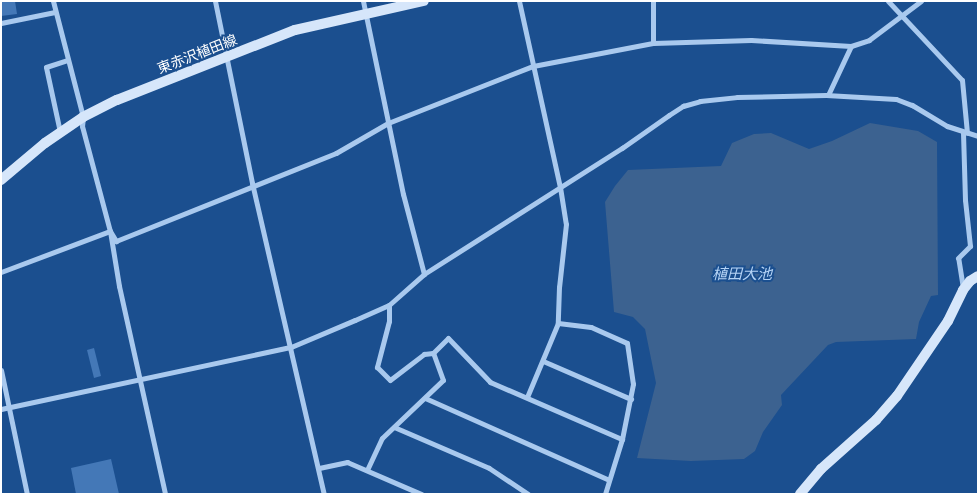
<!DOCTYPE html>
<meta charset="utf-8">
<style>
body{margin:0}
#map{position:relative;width:979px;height:495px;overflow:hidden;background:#1b4f8f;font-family:"Space Grotesk","Noto Sans JP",sans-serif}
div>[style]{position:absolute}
.water>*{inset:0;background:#3c6290}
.building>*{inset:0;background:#4478b7}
.street>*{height:5px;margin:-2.5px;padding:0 2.5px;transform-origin:2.5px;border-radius:2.5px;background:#a9c9ee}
.secondary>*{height:10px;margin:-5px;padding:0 5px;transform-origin:5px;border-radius:5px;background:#d6e6fa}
span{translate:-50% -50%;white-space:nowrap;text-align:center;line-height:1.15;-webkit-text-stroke:4px #1b4f8f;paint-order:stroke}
.street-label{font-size:14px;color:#fff}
.water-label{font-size:15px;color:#b5d3f5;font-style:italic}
.frame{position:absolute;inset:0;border:2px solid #fff;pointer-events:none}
</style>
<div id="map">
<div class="water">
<i style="clip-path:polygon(870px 123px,918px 131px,937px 142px,938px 295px,931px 296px,919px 322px,916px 339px,836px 342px,828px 345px,781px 395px,782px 405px,763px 432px,755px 451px,744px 459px,691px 461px,637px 458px,656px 383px,645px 329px,633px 317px,614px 312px,605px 202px,615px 186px,628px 170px,721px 166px,732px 143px,754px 134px,771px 133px,809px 149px,832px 141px)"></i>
</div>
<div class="building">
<i style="clip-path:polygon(1px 1px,15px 1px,17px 14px,1px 16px)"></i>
<i style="clip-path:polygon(94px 348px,101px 376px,94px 378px,87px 350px)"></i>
<i style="clip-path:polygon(111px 459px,119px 494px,76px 494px,71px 468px)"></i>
</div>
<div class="street">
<i style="left:53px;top:1px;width:120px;rotate:75.5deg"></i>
<i style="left:83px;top:117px;width:9px;rotate:96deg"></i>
<i style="left:82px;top:126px;width:109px;rotate:75.1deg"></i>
<i style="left:110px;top:231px;width:56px;rotate:80.7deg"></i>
<i style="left:119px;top:286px;width:213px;rotate:77.5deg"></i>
<i style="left:215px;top:1px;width:186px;rotate:78.5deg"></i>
<i style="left:252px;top:183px;width:319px;rotate:77deg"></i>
<i style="left:363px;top:1px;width:197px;rotate:78.3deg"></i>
<i style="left:403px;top:194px;width:83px;rotate:75.3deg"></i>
<i style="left:519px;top:1px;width:190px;rotate:77.6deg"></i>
<i style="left:560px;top:187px;width:37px;rotate:81deg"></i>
<i style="left:566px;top:224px;width:63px;rotate:96.3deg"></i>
<i style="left:559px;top:287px;width:36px;rotate:92deg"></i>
<i style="left:558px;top:323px;width:80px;rotate:112.7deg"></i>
<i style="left:653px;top:1px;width:42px;rotate:90deg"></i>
<i style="left:888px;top:1px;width:108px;rotate:46.9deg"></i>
<i style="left:962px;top:80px;width:53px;rotate:84.6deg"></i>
<i style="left:1px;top:23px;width:55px;rotate:-11.5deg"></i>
<i style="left:828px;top:95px;width:54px;rotate:-64.9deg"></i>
<i style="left:60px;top:132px;width:66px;rotate:-102.2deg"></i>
<i style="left:46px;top:67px;width:23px;rotate:-18deg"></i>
<i style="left:110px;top:231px;width:12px;rotate:59deg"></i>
<i style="left:116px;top:241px;width:237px;rotate:-21.8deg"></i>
<i style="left:336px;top:153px;width:60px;rotate:-30deg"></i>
<i style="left:388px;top:123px;width:156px;rotate:-21.5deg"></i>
<i style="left:533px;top:66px;width:122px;rotate:-10.9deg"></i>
<i style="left:653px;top:43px;width:98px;rotate:-1.8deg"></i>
<i style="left:751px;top:40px;width:100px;rotate:3.4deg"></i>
<i style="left:851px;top:46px;width:19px;rotate:-18deg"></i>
<i style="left:869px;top:40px;width:65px;rotate:-36.9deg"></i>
<i style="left:1px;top:272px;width:116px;rotate:-20.6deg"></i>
<i style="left:963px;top:288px;width:30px;rotate:-99deg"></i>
<i style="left:958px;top:258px;width:17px;rotate:-45deg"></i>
<i style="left:970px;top:246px;width:46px;rotate:-96.2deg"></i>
<i style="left:965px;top:200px;width:68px;rotate:-91.7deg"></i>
<i style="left:389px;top:305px;width:16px;rotate:90deg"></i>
<i style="left:389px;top:321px;width:48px;rotate:104.6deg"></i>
<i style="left:377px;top:367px;width:18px;rotate:45deg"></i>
<i style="left:390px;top:380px;width:43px;rotate:-37.4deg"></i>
<i style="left:424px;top:354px;width:9px;rotate:-6deg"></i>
<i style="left:433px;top:353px;width:21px;rotate:-45deg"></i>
<i style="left:448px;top:338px;width:61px;rotate:46.3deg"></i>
<i style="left:490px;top:382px;width:144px;rotate:23.4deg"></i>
<i style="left:558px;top:323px;width:33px;rotate:7deg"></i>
<i style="left:591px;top:327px;width:39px;rotate:24deg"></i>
<i style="left:627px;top:343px;width:41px;rotate:81.7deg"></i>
<i style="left:633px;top:384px;width:56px;rotate:101.3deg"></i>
<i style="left:622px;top:439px;width:58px;rotate:107.2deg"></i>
<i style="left:543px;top:361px;width:96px;rotate:23.4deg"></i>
<i style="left:1px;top:370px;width:127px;rotate:78.2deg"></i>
<i style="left:425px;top:398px;width:201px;rotate:24deg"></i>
<i style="left:1px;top:409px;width:297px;rotate:-12.1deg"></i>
<i style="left:291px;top:347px;width:69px;rotate:-22.9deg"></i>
<i style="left:355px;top:320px;width:37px;rotate:-24deg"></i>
<i style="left:389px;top:305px;width:47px;rotate:-41.5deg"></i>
<i style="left:424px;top:274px;width:235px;rotate:-32.5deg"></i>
<i style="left:622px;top:148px;width:57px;rotate:-35.1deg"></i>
<i style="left:669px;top:115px;width:17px;rotate:-33deg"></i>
<i style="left:683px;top:106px;width:18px;rotate:-16deg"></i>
<i style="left:700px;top:101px;width:37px;rotate:-6deg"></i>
<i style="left:737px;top:97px;width:89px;rotate:-1.3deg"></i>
<i style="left:826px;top:95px;width:70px;rotate:3.3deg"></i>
<i style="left:896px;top:99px;width:17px;rotate:21deg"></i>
<i style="left:912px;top:105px;width:41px;rotate:31deg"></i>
<i style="left:947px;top:126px;width:33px;rotate:18deg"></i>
<i style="left:394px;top:427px;width:103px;rotate:23.3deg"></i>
<i style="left:489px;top:468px;width:47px;rotate:33.7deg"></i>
<i style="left:319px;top:468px;width:29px;rotate:-12deg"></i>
<i style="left:347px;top:462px;width:81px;rotate:23.4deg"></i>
<i style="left:367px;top:470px;width:35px;rotate:-65deg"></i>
<i style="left:382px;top:438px;width:84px;rotate:-43.6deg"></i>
<i style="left:443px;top:380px;width:29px;rotate:-110deg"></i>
</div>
<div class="secondary">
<i style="left:1px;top:180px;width:57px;rotate:-40.1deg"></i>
<i style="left:45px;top:143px;width:46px;rotate:-34.4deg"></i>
<i style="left:83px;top:117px;width:38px;rotate:-27deg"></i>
<i style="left:117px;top:100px;width:191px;rotate:-21.5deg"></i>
<i style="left:295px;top:30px;width:132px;rotate:-12.7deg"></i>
<i style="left:800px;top:494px;width:33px;rotate:-50deg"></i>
<i style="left:821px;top:469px;width:74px;rotate:-41.7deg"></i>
<i style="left:876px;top:420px;width:32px;rotate:-49deg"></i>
<i style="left:897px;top:396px;width:91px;rotate:-55.8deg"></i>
<i style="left:948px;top:321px;width:34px;rotate:-64deg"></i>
<i style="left:963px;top:290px;width:11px;rotate:-52deg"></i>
<i style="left:970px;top:281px;width:9px;rotate:-32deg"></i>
</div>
<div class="street-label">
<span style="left:197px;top:54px;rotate:-21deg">東赤沢植田線</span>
</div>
<div class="water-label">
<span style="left:742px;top:274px">植田大池</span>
</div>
<div class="frame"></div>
</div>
